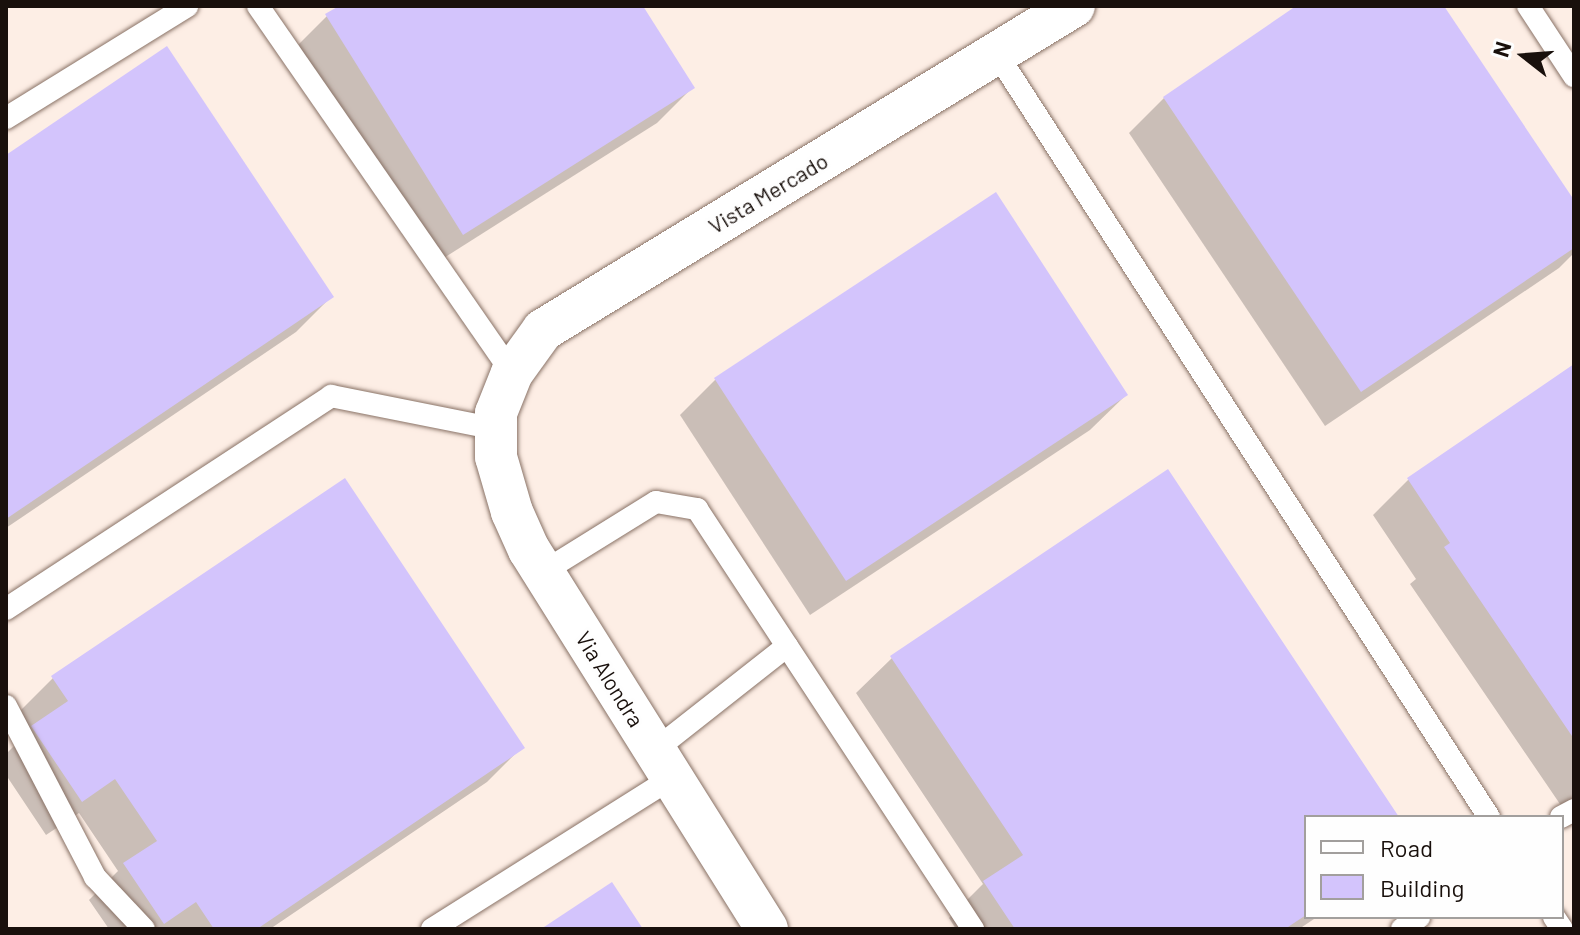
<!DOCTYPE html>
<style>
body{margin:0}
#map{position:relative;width:1580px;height:935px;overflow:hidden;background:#fdeee5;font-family:Barlow,sans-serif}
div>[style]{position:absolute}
.shadow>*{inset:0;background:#0003}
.building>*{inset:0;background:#d3c4fc}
.roads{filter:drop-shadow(0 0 2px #897266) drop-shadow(0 0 2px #897266)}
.service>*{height:22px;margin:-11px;padding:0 11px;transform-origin:11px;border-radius:11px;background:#fff}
.minor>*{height:42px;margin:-21px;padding:0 21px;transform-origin:21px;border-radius:21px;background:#fff}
span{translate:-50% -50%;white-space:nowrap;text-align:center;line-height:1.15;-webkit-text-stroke:7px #fefefe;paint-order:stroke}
.street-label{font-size:22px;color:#19100c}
.frame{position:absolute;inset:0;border:8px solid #19100c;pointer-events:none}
.legend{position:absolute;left:1304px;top:815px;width:260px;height:104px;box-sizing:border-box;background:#fefefe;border:2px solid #a29f9d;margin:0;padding:10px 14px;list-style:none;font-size:24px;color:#19100c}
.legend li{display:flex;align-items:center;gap:16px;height:40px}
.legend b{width:40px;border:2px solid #a29f9d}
.north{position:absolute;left:1484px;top:16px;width:80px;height:80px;-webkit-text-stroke:6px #fefefe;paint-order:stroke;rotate:287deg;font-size:22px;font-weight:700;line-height:32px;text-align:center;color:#19100c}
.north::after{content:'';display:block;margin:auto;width:28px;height:36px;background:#19100c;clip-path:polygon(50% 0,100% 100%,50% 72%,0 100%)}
</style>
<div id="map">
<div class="shadow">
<i style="clip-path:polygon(343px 6px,641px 6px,692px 88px,657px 123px,428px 268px,292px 51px,327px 16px)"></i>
<i style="clip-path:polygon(1300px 6px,1442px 6px,1574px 203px,1574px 253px,1559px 268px,1325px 426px,1129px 133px,1164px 98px)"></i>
<i style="clip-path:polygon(6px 157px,331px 297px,296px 332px,6px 528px)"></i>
<i style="clip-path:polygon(996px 195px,1126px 395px,1090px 430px,810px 615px,680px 415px,715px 380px)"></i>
<i style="clip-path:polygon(1574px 366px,1574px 799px,1562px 807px,1410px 584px,1416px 579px,1373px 515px,1408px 480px)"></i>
<i style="clip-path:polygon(892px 658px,1397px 817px,1306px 817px,1306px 917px,1317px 917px,1299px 929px,956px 929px,949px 918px,983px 884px,856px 693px)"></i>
<i style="clip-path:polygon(53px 678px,522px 747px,487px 782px,270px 929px,109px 929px,89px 900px,118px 871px,79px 813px,46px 835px,6px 775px,6px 754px,29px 731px,18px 713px)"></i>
</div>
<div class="building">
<i style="clip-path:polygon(339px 6px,643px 6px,695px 88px,463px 235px,325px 14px)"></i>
<i style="clip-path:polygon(1296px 6px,1444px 6px,1574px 200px,1574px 248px,1361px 392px,1163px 97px)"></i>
<i style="clip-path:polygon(167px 46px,334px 297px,6px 519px,6px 155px)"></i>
<i style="clip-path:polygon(996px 192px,1128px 395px,846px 581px,714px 378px)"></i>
<i style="clip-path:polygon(1574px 364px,1574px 739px,1444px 547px,1450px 543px,1407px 478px)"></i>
<i style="clip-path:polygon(1168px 469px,1399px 817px,1306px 817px,1306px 915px,1285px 929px,1015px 929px,983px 881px,1023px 855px,890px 656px)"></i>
<i style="clip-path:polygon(345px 478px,525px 748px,257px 929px,214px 929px,196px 902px,164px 924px,123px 863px,157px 841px,115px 779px,82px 802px,31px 726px,68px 701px,51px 676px)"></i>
<i style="clip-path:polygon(612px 882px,643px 929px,541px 929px)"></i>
</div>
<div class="roads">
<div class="service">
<i style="left:258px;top:6px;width:446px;rotate:55.3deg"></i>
<i style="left:1528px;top:6px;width:84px;rotate:56.7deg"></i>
<i style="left:997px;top:54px;width:908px;rotate:57.19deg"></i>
<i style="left:6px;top:118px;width:213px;rotate:-31.7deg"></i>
<i style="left:543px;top:572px;width:133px;rotate:-31.8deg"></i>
<i style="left:656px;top:502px;width:42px;rotate:9.7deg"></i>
<i style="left:697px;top:509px;width:503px;rotate:56.69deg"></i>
<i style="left:6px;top:609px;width:389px;rotate:-33.2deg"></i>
<i style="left:331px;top:396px;width:168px;rotate:11.3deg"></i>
<i style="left:6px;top:706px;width:193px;rotate:62.5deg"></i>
<i style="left:95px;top:877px;width:71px;rotate:46.7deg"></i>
<i style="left:655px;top:750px;width:168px;rotate:-38.2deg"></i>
<i style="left:1561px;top:817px;width:15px;rotate:-28deg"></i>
<i style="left:1554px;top:917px;width:14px;rotate:56deg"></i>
<i style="left:432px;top:929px;width:284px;rotate:-32.2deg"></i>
<i style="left:1402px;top:929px;width:21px;rotate:-35deg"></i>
</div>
<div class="minor">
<i style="left:767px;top:929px;width:448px;rotate:-122.1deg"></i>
<i style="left:529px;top:550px;width:42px;rotate:-114.1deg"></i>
<i style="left:512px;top:512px;width:57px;rotate:-106.2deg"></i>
<i style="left:496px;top:457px;width:44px;rotate:-90deg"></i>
<i style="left:496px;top:413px;width:43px;rotate:-68.2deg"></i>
<i style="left:512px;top:373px;width:53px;rotate:-54.2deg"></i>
<i style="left:543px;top:330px;width:622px;rotate:-31.39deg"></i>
</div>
</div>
<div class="street-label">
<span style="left:768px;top:193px;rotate:-31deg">Vista Mercado</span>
<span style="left:610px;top:679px;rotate:58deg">Via Alondra</span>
</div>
<div class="frame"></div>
<ul class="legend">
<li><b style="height:10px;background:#fff"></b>Road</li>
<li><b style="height:22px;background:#d3c4fc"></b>Building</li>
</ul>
<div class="north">N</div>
</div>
